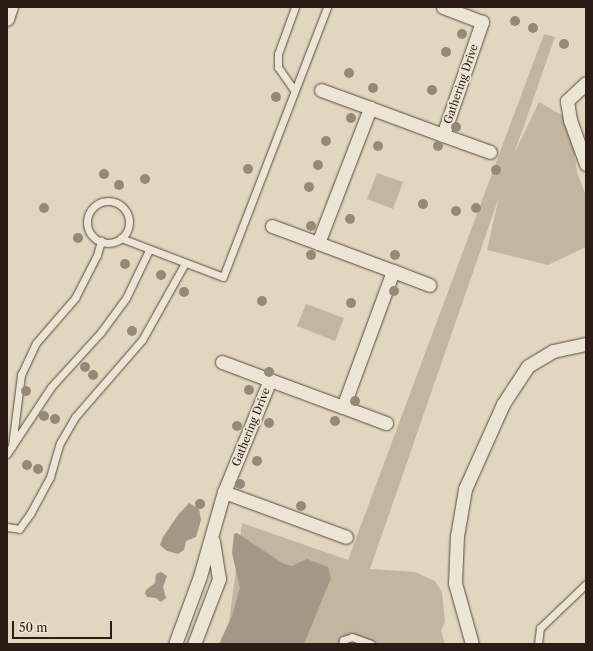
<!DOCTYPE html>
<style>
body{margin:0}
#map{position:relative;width:593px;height:651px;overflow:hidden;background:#e1d6be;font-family:"Libre Caslon Text",serif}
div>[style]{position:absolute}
.green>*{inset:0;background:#c2b6a1}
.water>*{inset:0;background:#a39785}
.roads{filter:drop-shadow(0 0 1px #584a3f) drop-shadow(0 0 1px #584a3f)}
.service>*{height:7px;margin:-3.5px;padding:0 3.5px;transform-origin:3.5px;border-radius:3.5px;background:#ece4d5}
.service>.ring{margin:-3.5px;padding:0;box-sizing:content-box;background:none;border:7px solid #ece4d5;border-radius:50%}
.minor>*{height:13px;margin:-6.5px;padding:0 6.5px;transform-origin:6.5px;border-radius:6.5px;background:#ece4d5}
.trees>*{width:10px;height:10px;margin:-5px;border-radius:50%;background:#968978}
span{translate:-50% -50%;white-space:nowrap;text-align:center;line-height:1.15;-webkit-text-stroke:3.5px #ece4d5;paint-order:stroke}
.street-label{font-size:11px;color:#2b1c15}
.frame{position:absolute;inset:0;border:8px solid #2b1c15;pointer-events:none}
.scale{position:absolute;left:12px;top:621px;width:100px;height:18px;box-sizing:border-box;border:2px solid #2b1c15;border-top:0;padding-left:5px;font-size:12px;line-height:14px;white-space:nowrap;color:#2b1c15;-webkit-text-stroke:3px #ece4d5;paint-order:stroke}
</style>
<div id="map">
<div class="green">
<i style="clip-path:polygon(544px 34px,555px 37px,514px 154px,539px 102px,570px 120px,577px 172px,586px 196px,586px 247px,548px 265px,487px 250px,499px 197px,370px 569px,415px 572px,435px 581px,442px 592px,445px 622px,441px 631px,445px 644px,224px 644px,228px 630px,242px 523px,348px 560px)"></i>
<i style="clip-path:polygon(377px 173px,403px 182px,393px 209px,367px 199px)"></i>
<i style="clip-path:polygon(306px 304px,344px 318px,335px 341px,297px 326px)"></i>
</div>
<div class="water">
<i style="clip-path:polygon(189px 503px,199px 509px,201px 520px,196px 537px,186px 541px,184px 550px,178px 554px,167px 551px,160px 545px,163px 537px,178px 515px)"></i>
<i style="clip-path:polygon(237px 533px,282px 563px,292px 566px,307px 559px,328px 567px,331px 578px,304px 644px,219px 644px,232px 616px,240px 588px,232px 553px,234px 534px)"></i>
<i style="clip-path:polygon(161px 572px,167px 576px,163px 587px,166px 598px,161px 602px,156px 598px,147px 597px,145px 593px,146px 590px,155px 583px,156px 574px)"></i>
</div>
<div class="roads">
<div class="service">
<i style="left:294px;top:90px;width:28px;rotate:-125deg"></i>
<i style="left:278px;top:67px;width:13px;rotate:-90deg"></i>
<i style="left:278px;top:54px;width:50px;rotate:-70.1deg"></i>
<i class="ring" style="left:87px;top:201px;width:35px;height:35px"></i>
<i style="left:121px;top:238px;width:109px;rotate:20.9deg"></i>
<i style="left:223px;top:277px;width:289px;rotate:-68.9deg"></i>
<i style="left:12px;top:446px;width:71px;rotate:-56.5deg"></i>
<i style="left:51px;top:387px;width:74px;rotate:-47.7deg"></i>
<i style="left:101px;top:332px;width:42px;rotate:-53.7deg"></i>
<i style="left:126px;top:298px;width:53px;rotate:-64.4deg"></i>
<i style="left:7px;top:454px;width:9px;rotate:-58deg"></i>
<i style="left:12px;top:446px;width:72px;rotate:-82.8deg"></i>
<i style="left:21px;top:375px;width:35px;rotate:-65deg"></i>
<i style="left:36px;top:343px;width:60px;rotate:-49.1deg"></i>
<i style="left:75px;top:298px;width:48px;rotate:-62.9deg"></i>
<i style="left:97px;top:255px;width:15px;rotate:-74deg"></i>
<i style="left:7px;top:527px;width:12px;rotate:9deg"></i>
<i style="left:19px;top:529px;width:19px;rotate:-54deg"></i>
<i style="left:30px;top:514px;width:42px;rotate:-61.6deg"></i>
<i style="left:50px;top:477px;width:35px;rotate:-74deg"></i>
<i style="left:60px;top:443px;width:30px;rotate:-60deg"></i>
<i style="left:75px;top:417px;width:102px;rotate:-49deg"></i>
<i style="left:142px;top:340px;width:88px;rotate:-60.8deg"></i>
<i style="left:342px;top:644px;width:4px;rotate:-76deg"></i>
<i style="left:343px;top:640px;width:9px;rotate:-18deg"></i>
<i style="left:352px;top:637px;width:20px;rotate:20deg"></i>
<i style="left:538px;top:644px;width:16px;rotate:-83deg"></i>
<i style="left:540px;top:628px;width:64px;rotate:-43.7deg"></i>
</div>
<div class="minor">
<i style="left:7px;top:19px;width:13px;rotate:-72deg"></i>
<i style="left:586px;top:83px;width:26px;rotate:137deg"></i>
<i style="left:567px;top:101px;width:19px;rotate:81deg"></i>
<i style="left:570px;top:120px;width:47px;rotate:70deg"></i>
<i style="left:321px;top:90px;width:52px;rotate:20.2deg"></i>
<i style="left:443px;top:135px;width:50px;rotate:19.9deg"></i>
<i style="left:272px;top:226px;width:49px;rotate:20.3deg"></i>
<i style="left:393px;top:271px;width:39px;rotate:21deg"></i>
<i style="left:222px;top:362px;width:51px;rotate:20.6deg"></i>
<i style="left:343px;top:407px;width:46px;rotate:20.4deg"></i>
<i style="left:224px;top:492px;width:130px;rotate:20.2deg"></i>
<i style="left:175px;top:644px;width:72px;rotate:-69.8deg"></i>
<i style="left:200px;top:576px;width:87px;rotate:-74.1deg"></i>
<i style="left:224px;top:492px;width:121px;rotate:-67.7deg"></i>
<i style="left:270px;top:380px;width:78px;rotate:20.3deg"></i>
<i style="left:343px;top:407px;width:145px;rotate:-69.8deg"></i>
<i style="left:393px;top:271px;width:80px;rotate:-159.5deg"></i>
<i style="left:318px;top:243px;width:145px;rotate:-68.9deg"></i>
<i style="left:370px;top:108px;width:78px;rotate:20.3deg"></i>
<i style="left:443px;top:135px;width:120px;rotate:-71deg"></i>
<i style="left:482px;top:22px;width:42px;rotate:-159deg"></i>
<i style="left:194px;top:644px;width:70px;rotate:-69deg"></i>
<i style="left:219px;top:579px;width:38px;rotate:-99deg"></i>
<i style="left:472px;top:644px;width:63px;rotate:-105.6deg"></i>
<i style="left:455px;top:583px;width:47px;rotate:-87.6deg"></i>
<i style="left:457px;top:536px;width:48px;rotate:-80.3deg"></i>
<i style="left:465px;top:489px;width:93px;rotate:-65.9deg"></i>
<i style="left:503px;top:404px;width:45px;rotate:-56.7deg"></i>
<i style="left:528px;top:366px;width:29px;rotate:-31deg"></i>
<i style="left:553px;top:351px;width:34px;rotate:-12deg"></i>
</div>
</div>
<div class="trees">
<i style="left:515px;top:21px"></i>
<i style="left:533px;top:28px"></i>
<i style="left:462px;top:34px"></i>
<i style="left:564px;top:44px"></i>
<i style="left:446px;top:52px"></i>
<i style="left:349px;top:73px"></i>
<i style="left:373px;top:88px"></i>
<i style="left:432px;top:90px"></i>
<i style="left:276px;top:97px"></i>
<i style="left:351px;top:118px"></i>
<i style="left:456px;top:127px"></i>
<i style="left:326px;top:141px"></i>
<i style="left:378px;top:146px"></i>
<i style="left:438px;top:146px"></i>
<i style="left:318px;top:165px"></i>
<i style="left:248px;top:169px"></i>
<i style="left:496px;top:170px"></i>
<i style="left:104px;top:174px"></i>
<i style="left:145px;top:179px"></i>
<i style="left:119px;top:185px"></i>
<i style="left:309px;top:187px"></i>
<i style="left:423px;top:204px"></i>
<i style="left:44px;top:208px"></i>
<i style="left:476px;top:208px"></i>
<i style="left:456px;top:211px"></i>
<i style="left:350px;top:219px"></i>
<i style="left:311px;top:226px"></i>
<i style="left:78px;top:238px"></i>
<i style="left:311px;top:255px"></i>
<i style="left:395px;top:255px"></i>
<i style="left:125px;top:264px"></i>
<i style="left:161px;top:275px"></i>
<i style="left:394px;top:291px"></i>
<i style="left:184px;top:292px"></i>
<i style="left:262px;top:301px"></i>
<i style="left:351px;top:303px"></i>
<i style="left:132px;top:331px"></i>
<i style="left:85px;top:367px"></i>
<i style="left:269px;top:372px"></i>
<i style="left:93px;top:375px"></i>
<i style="left:249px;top:390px"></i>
<i style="left:26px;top:391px"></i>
<i style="left:355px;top:401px"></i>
<i style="left:44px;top:416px"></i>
<i style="left:55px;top:419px"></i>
<i style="left:335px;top:421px"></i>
<i style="left:269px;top:423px"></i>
<i style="left:237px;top:426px"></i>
<i style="left:257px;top:461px"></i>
<i style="left:27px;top:465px"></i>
<i style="left:38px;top:469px"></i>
<i style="left:240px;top:484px"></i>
<i style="left:200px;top:504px"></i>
<i style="left:301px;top:506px"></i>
</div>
<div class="street-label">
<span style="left:461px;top:84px;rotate:-71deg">Gathering Drive</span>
<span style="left:251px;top:427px;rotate:-68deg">Gathering Drive</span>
</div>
<div class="frame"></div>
<div class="scale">50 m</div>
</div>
